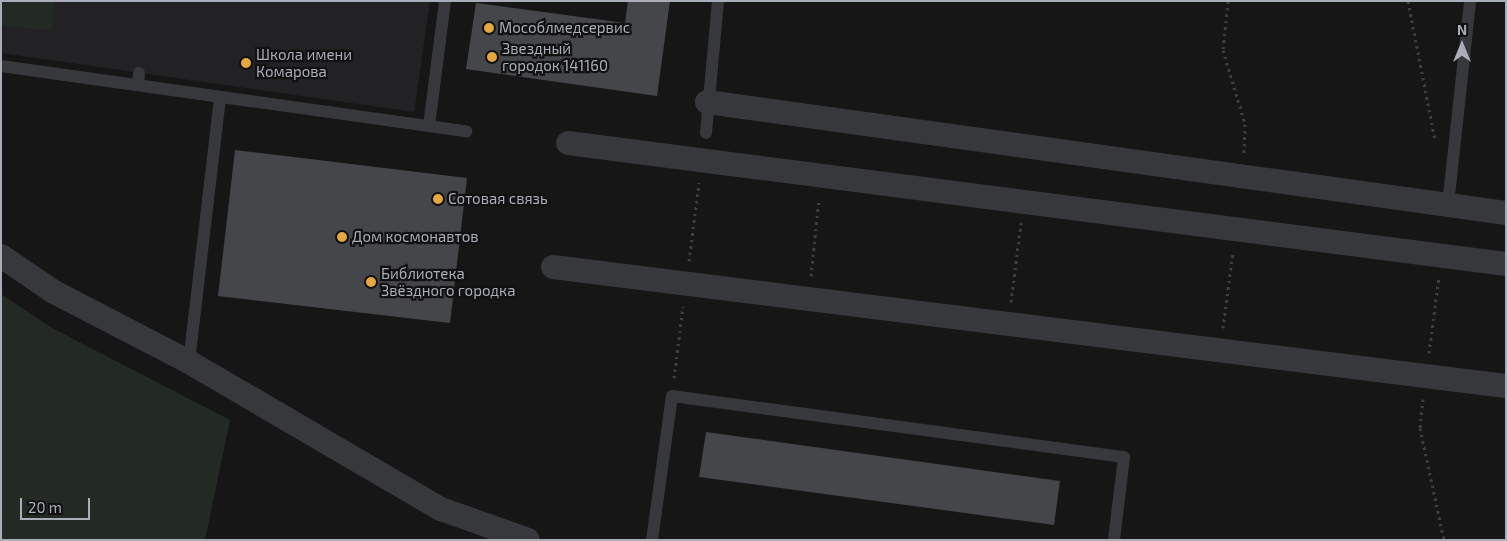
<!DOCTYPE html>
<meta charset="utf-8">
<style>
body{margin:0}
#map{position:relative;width:1507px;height:541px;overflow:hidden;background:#161617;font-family:"Exo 2",sans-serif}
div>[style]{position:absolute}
.built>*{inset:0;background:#222224}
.green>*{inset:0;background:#222a23}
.building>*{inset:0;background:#45464a}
.path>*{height:3px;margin-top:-1.5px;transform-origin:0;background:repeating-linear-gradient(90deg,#3d3f43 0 2.5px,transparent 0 6.5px)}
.lane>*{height:12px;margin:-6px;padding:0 6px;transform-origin:6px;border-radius:6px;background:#37383c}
.street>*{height:24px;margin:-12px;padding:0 12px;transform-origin:12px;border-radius:12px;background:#37383c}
.dots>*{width:14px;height:14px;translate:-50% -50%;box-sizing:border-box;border:2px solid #111112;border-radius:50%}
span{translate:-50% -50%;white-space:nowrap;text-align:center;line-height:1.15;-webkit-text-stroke:4.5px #111112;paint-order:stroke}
.poi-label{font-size:15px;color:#a9adb7}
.left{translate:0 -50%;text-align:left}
.frame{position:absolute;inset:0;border:2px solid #a9adb7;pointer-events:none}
.north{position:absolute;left:1437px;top:20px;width:50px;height:50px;-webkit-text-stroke:4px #111112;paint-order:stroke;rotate:0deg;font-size:14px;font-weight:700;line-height:20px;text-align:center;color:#a9adb7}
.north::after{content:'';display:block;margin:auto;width:18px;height:22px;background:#a9adb7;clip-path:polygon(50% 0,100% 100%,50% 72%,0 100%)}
.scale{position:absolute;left:20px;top:498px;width:70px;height:22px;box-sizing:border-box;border:2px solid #a9adb7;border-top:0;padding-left:6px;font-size:15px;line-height:18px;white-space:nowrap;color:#a9adb7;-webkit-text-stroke:4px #111112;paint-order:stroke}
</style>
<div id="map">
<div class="built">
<i style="clip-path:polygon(1px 1px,430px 1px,414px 112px,1px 53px)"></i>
</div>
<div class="green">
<i style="clip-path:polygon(1px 1px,55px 1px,52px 31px,1px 25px)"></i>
<i style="clip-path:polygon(1px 294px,52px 328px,230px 420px,205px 540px,1px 540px)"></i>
</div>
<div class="building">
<i style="clip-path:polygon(628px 1px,670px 1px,657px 96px,466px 69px,476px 3px,625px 23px)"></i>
<i style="clip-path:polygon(235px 150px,467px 178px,450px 323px,218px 296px)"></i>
<i style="clip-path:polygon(706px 432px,1060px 481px,1054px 525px,699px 477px)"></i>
</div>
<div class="path">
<i style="left:1228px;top:1px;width:49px;rotate:95.8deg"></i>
<i style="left:1223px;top:50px;width:77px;rotate:73.4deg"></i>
<i style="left:1245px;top:124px;width:30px;rotate:92deg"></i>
<i style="left:1408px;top:1px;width:142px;rotate:79deg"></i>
<i style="left:689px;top:261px;width:79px;rotate:-82.7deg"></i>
<i style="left:811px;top:276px;width:78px;rotate:-84.1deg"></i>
<i style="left:1011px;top:302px;width:80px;rotate:-82.8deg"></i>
<i style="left:1223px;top:328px;width:77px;rotate:-82.5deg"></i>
<i style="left:1429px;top:353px;width:77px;rotate:-82.5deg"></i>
<i style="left:674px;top:378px;width:72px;rotate:-82.8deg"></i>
<i style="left:1423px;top:399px;width:29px;rotate:96deg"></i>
<i style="left:1420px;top:428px;width:115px;rotate:77.9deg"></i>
</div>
<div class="lane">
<i style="left:1px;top:66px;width:470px;rotate:8deg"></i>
<i style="left:138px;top:85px;width:12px;rotate:-85deg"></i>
<i style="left:429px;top:126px;width:126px;rotate:-82.7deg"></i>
<i style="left:706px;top:133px;width:133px;rotate:-84.8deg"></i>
<i style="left:1448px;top:205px;width:205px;rotate:-83.8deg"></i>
<i style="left:189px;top:362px;width:267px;rotate:-83.3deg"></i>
<i style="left:652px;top:540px;width:145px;rotate:-82.1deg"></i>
<i style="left:672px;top:396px;width:456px;rotate:7.7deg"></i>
<i style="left:1124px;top:457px;width:84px;rotate:96.9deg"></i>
</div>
<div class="street">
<i style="left:707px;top:102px;width:807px;rotate:7.91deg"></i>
<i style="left:568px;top:143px;width:946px;rotate:7.35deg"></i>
<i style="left:1px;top:256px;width:64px;rotate:34.2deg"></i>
<i style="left:54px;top:292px;width:152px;rotate:27.4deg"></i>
<i style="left:189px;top:362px;width:292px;rotate:30.3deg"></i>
<i style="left:441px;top:509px;width:92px;rotate:19.6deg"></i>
<i style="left:553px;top:267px;width:960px;rotate:7.12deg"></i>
</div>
<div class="dots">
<i style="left:489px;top:28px;background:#e5a740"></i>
<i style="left:492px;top:57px;background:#e5a740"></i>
<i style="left:246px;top:63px;background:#e5a740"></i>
<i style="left:438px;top:199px;background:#e5a740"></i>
<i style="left:342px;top:237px;background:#e5a740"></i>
<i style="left:371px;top:282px;background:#e5a740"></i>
</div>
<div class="poi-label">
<span class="left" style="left:499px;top:28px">Мособлмедсервис</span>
<span class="left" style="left:502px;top:57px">Звездный<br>городок 141160</span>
<span class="left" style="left:256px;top:63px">Школа имени<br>Комарова</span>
<span class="left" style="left:448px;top:199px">Сотовая связь</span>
<span class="left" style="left:352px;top:237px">Дом космонавтов</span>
<span class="left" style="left:381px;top:282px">Библиотека<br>Звёздного городка</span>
</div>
<div class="frame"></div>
<div class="north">N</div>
<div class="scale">20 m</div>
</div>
